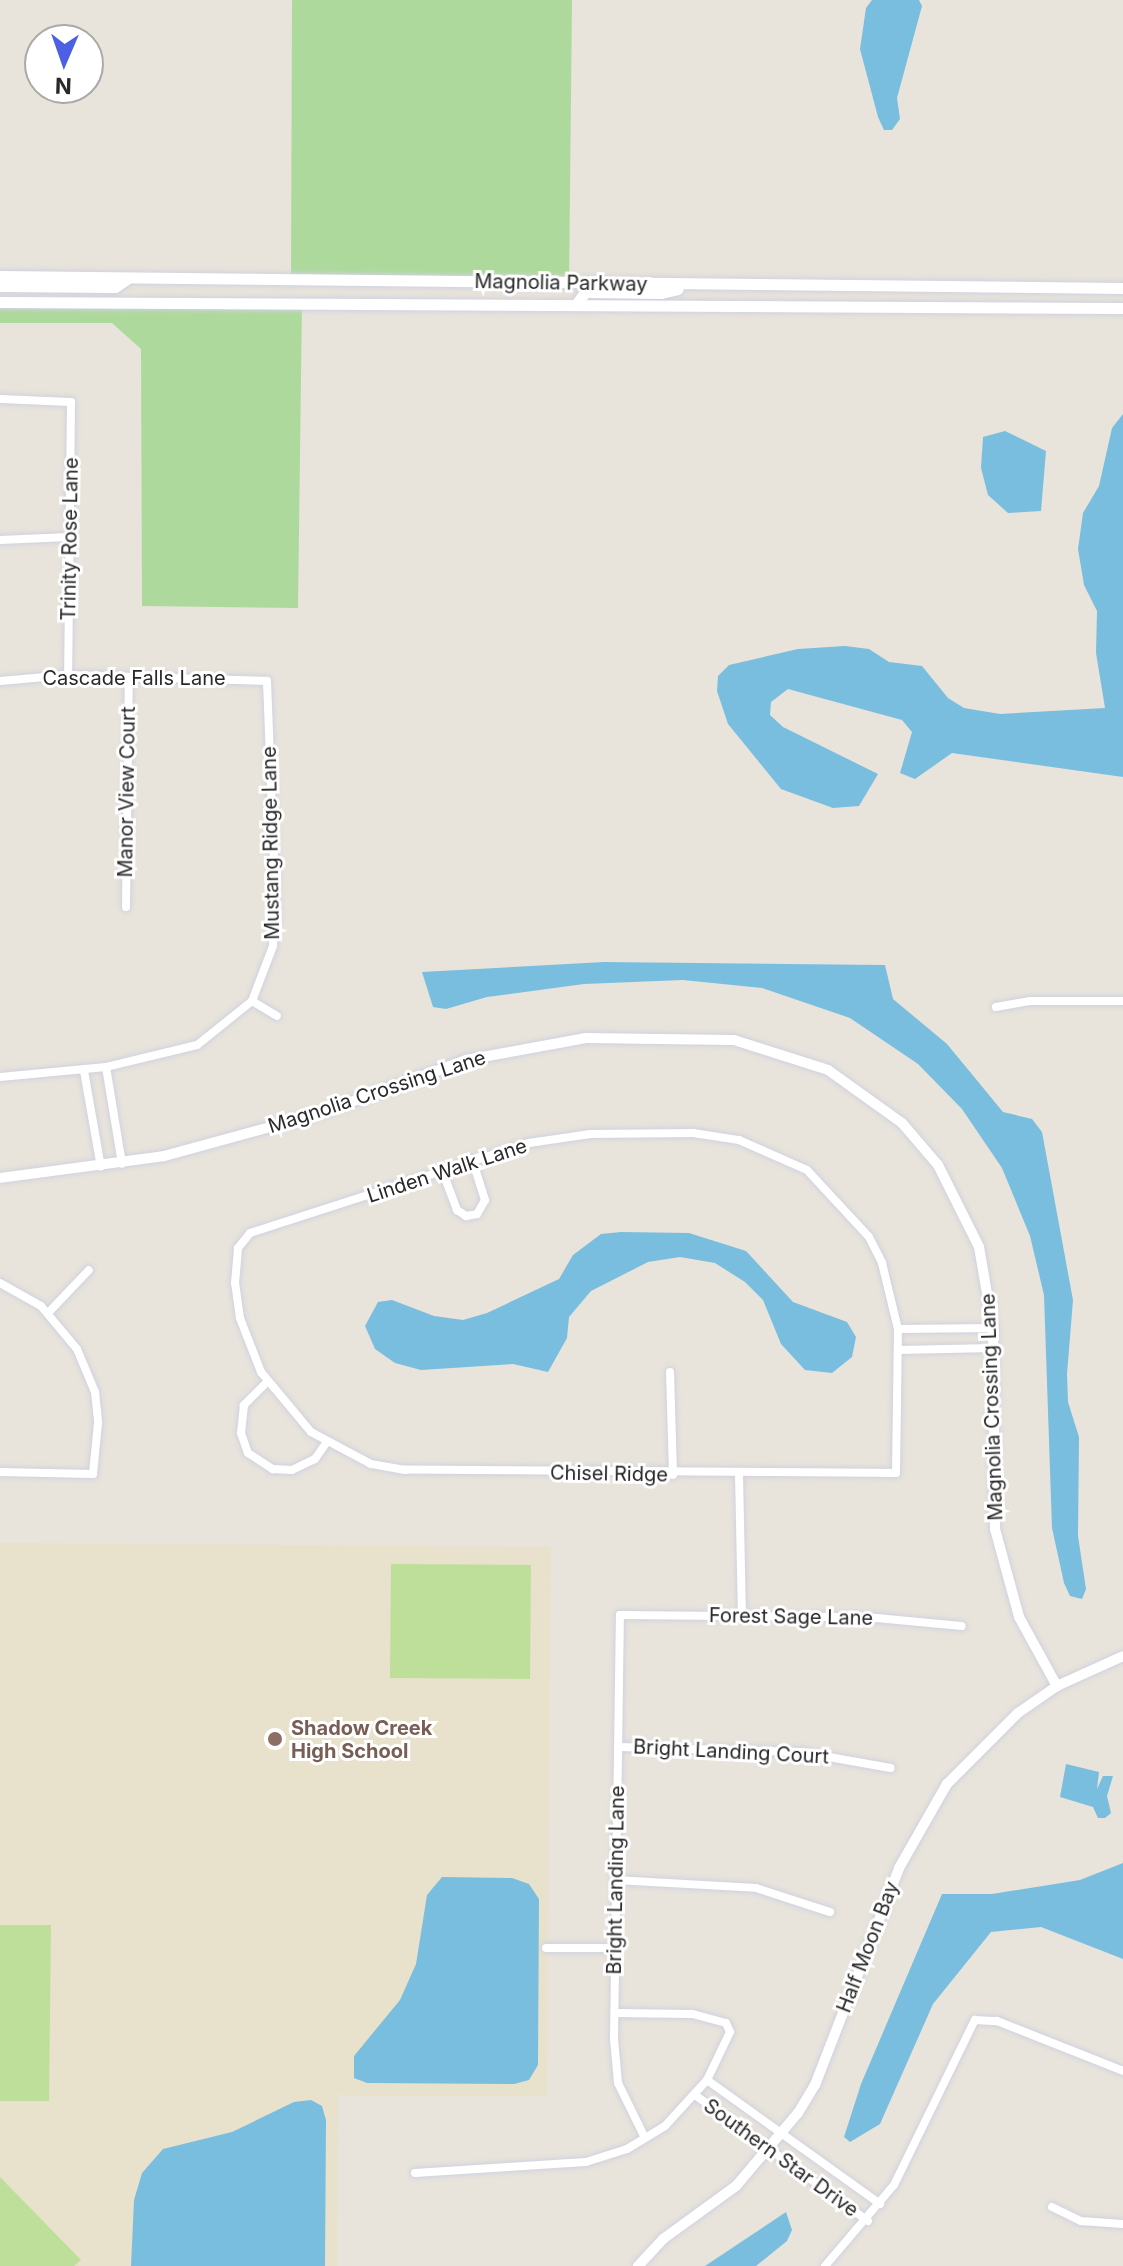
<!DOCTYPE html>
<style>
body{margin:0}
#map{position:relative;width:1123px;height:2266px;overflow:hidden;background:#e8e3db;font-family:Inter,sans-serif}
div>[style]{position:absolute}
.education>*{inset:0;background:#e8e1cc}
.green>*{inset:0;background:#aed99d}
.pitch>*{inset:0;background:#bedf9a}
.water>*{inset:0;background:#79bedf}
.roads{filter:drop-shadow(0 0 2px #d0d2df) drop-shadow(0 0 2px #d0d2df)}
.minor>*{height:8px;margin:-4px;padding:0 4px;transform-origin:4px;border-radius:4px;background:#fff}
.tertiary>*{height:10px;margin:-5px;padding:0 5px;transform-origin:5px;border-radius:5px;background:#fff}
.secondary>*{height:11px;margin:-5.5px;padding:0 5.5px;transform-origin:5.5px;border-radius:5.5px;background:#fff}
.dots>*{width:22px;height:22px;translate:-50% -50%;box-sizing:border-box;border:4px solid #fff;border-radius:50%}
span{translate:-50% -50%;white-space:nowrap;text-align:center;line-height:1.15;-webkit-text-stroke:6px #fff;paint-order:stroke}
.street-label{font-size:20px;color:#282828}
.education-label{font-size:20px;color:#785e54;font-weight:700}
.left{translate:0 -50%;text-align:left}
.north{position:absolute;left:24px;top:24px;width:80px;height:80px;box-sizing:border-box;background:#fff;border:2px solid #a9a9a9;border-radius:50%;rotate:182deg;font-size:22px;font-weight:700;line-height:32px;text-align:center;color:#282828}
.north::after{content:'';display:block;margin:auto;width:28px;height:36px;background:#4d60e3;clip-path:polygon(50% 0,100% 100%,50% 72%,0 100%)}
</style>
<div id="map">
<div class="education">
<i style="clip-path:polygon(0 1543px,551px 1547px,547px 2096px,338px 2095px,337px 2266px,0 2266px)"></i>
</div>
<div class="green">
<i style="clip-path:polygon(292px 0,572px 0,569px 287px,291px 283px)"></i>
<i style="clip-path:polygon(302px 302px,298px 608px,142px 606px,141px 349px,112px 323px,0 323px,0 303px)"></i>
</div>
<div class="pitch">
<i style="clip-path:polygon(391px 1564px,531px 1565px,530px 1679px,390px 1678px)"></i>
<i style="clip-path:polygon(0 1925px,51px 1925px,49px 2101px,0 2101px)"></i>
<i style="clip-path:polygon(0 2177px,81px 2260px,74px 2266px,0 2266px)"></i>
</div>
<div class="water">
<i style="clip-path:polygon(872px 0,919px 0,922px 6px,897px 98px,900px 119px,892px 130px,884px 130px,878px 117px,860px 49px,866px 8px)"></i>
<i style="clip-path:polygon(1123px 414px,1123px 777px,952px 753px,915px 779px,900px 773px,912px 732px,902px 720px,788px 689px,771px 702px,770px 715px,783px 727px,878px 774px,859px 806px,833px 808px,781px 789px,728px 724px,717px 691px,718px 676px,729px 665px,798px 649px,845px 646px,869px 649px,889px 662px,922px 666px,948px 698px,964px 708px,1000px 714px,1105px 708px,1096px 653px,1097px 611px,1084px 585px,1078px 549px,1083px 513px,1099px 486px,1112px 428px)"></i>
<i style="clip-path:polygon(1005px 431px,1046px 451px,1041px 511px,1008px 513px,988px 495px,981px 468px,983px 437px)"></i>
<i style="clip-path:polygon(604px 962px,885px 965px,893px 999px,947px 1044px,1003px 1112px,1032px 1119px,1042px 1132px,1073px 1300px,1067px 1374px,1068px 1402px,1079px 1437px,1078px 1536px,1086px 1589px,1082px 1599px,1070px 1596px,1064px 1583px,1052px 1528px,1044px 1295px,1030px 1236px,1002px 1168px,962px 1109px,918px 1064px,850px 1018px,762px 988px,683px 980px,584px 984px,487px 997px,446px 1009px,433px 1007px,422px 972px)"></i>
<i style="clip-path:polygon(621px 1232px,689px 1233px,746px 1251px,793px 1302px,847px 1322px,856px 1337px,852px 1357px,832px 1373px,805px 1370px,781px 1344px,763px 1300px,745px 1282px,715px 1263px,680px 1257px,648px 1262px,591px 1291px,569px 1317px,567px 1338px,548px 1372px,513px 1364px,421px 1370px,395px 1363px,375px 1349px,365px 1326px,378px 1302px,392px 1300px,434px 1316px,463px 1320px,487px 1313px,559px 1279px,573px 1255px,601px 1234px)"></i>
<i style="clip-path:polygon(1066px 1764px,1099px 1772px,1097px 1789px,1103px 1776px,1113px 1776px,1107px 1796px,1111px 1813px,1105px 1818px,1098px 1818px,1093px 1807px,1060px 1797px)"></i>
<i style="clip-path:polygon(1123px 1863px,1123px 1959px,1041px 1927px,991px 1932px,933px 2004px,880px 2124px,850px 2142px,844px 2137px,861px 2084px,942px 1894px,992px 1894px,1080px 1880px)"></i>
<i style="clip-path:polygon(442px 1877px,512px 1878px,529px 1884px,539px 1899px,538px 2065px,529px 2080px,514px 2084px,367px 2083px,354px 2078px,354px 2056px,400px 2000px,416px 1964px,427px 1895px)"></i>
<i style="clip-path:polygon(311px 2100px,322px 2106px,326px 2120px,325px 2266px,131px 2266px,134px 2200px,142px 2173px,163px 2149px,232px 2132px,294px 2102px)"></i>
<i style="clip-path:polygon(786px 2212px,792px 2230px,787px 2241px,756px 2266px,705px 2266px)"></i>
</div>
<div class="roads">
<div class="minor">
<i style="left:0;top:399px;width:71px;rotate:2.4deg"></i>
<i style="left:71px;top:402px;width:273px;rotate:90.6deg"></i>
<i style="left:0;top:540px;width:69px;rotate:-2.5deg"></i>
<i style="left:0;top:681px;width:68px;rotate:-5deg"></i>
<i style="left:68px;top:675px;width:199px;rotate:1.7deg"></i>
<i style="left:267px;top:681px;width:230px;rotate:87.8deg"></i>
<i style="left:276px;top:911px;width:35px;rotate:95deg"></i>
<i style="left:273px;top:946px;width:59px;rotate:110.9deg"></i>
<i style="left:252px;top:1001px;width:70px;rotate:141.3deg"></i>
<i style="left:197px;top:1045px;width:94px;rotate:166.4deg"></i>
<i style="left:106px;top:1067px;width:106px;rotate:174.6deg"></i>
<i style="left:126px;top:907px;width:230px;rotate:-89.3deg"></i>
<i style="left:252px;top:1001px;width:29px;rotate:31deg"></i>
<i style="left:996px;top:1007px;width:35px;rotate:-10deg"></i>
<i style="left:1030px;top:1001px;width:93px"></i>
<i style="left:106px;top:1067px;width:98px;rotate:80.6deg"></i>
<i style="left:84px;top:1071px;width:97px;rotate:80deg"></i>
<i style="left:693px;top:1133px;width:47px;rotate:8.7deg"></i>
<i style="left:739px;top:1140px;width:74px;rotate:23.8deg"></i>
<i style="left:807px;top:1170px;width:91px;rotate:47.2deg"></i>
<i style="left:869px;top:1237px;width:29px;rotate:63deg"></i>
<i style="left:882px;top:1263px;width:68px;rotate:76.4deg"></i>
<i style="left:898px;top:1329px;width:144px;rotate:90.8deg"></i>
<i style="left:896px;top:1473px;width:491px;rotate:-179.6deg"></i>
<i style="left:405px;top:1470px;width:35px;rotate:-170deg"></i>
<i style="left:371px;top:1464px;width:68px;rotate:-151.9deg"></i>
<i style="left:311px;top:1432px;width:78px;rotate:-129.8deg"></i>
<i style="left:261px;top:1372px;width:58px;rotate:-111.3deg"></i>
<i style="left:240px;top:1318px;width:35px;rotate:-98deg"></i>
<i style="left:235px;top:1283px;width:35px;rotate:-85deg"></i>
<i style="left:238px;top:1248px;width:19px;rotate:-51deg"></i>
<i style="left:250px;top:1233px;width:293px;rotate:-17.9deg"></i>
<i style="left:529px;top:1143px;width:62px;rotate:-8.4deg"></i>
<i style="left:590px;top:1134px;width:103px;rotate:-0.6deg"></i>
<i style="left:442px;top:1170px;width:43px;rotate:69.4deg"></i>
<i style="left:457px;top:1210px;width:11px;rotate:34deg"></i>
<i style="left:466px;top:1216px;width:11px;rotate:-10deg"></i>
<i style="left:477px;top:1214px;width:16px;rotate:-60deg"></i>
<i style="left:485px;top:1200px;width:43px;rotate:-107.6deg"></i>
<i style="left:0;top:1283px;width:47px;rotate:29.3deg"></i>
<i style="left:41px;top:1306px;width:56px;rotate:50.1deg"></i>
<i style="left:77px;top:1349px;width:47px;rotate:67.3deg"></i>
<i style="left:95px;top:1392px;width:31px;rotate:84deg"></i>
<i style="left:98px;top:1423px;width:51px;rotate:95.6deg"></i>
<i style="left:93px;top:1474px;width:93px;rotate:-178.8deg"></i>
<i style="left:48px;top:1313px;width:59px;rotate:-46.4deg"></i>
<i style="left:898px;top:1329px;width:95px;rotate:-0.6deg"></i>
<i style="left:898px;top:1350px;width:96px;rotate:-1.2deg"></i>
<i style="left:670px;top:1372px;width:103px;rotate:88.3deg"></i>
<i style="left:267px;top:1382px;width:33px;rotate:135deg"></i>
<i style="left:244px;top:1405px;width:28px;rotate:96deg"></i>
<i style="left:241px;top:1433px;width:21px;rotate:71deg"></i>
<i style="left:248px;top:1453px;width:30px;rotate:33deg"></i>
<i style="left:273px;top:1469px;width:19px;rotate:3deg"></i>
<i style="left:292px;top:1470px;width:25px;rotate:-26deg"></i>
<i style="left:315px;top:1459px;width:21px;rotate:-55deg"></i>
<i style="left:739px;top:1474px;width:141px;rotate:88.8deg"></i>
<i style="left:618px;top:1747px;width:183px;rotate:1.6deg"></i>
<i style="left:801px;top:1752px;width:91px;rotate:10.1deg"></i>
<i style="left:615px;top:1880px;width:141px;rotate:3.2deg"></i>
<i style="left:756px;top:1888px;width:78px;rotate:18deg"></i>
<i style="left:546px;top:1948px;width:68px"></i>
<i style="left:707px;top:2080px;width:213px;rotate:35.6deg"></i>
<i style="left:695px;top:2095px;width:214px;rotate:36.1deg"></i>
<i style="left:645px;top:2138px;width:61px;rotate:-116.1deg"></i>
<i style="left:618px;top:2083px;width:44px;rotate:-95.2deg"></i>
<i style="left:614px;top:2039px;width:424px;rotate:-89.2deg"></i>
<i style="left:620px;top:1615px;width:246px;rotate:0.5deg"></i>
<i style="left:866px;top:1617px;width:96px;rotate:5.4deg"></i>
<i style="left:415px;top:2173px;width:171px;rotate:-3.7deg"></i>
<i style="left:586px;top:2162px;width:43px;rotate:-17.6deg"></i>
<i style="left:627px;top:2149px;width:44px;rotate:-31.2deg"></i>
<i style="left:665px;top:2126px;width:62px;rotate:-47.6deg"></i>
<i style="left:707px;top:2080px;width:53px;rotate:-64.4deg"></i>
<i style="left:730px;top:2032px;width:10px;rotate:-114deg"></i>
<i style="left:726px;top:2023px;width:35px;rotate:-165deg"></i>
<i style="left:692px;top:2014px;width:77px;rotate:-179.3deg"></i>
<i style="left:1052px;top:2207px;width:32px;rotate:26deg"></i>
<i style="left:1081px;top:2221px;width:42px;rotate:4.1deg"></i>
<i style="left:825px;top:2266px;width:106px;rotate:-49.6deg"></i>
<i style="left:894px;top:2185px;width:184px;rotate:-63.9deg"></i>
<i style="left:975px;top:2020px;width:22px;rotate:3deg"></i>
<i style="left:997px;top:2021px;width:136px;rotate:21.6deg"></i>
</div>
<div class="tertiary">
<i style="left:0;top:1178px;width:165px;rotate:-7.6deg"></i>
<i style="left:164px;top:1156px;width:160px;rotate:-15.3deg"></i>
<i style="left:318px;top:1114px;width:158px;rotate:-20deg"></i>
<i style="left:466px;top:1060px;width:122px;rotate:-10.4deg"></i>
<i style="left:586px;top:1038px;width:148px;rotate:0.8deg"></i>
<i style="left:734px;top:1040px;width:99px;rotate:17.7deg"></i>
<i style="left:828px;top:1070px;width:91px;rotate:35.6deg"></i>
<i style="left:902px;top:1123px;width:55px;rotate:49.4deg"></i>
<i style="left:938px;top:1165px;width:92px;rotate:63.4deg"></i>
<i style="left:979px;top:1247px;width:82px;rotate:80.2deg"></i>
<i style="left:993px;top:1328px;width:201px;rotate:89.4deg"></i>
<i style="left:995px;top:1529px;width:91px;rotate:74.7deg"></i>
<i style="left:1019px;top:1617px;width:79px;rotate:61.2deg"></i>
<i style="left:638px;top:2266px;width:37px;rotate:-47deg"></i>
<i style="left:663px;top:2239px;width:90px;rotate:-36deg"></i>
<i style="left:736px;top:2186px;width:96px;rotate:-49.7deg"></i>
<i style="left:798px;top:2113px;width:33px;rotate:-59deg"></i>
<i style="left:815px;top:2085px;width:233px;rotate:-68.8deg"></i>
<i style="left:899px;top:1868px;width:97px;rotate:-60.3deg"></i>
<i style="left:947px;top:1784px;width:100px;rotate:-45deg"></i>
<i style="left:1018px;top:1713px;width:47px;rotate:-34.7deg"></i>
<i style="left:1057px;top:1686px;width:72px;rotate:-24.4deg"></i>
</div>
<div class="secondary">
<i style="left:0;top:276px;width:1123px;rotate:0.61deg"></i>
<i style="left:0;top:286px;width:115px;rotate:0.5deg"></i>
<i style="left:115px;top:287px;width:14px;rotate:-34deg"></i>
<i style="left:0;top:302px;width:1123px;rotate:0.31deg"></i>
<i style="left:577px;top:303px;width:14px;rotate:-54deg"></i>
<i style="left:585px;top:292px;width:76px;rotate:0.8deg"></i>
<i style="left:661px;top:293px;width:17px;rotate:-13deg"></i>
</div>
</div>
<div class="dots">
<i style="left:275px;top:1739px;background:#8d6e63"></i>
</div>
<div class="street-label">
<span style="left:561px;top:283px;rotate:1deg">Magnolia Parkway</span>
<span style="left:70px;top:539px;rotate:-89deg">Trinity Rose Lane</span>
<span style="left:134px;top:678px">Cascade Falls Lane</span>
<span style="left:127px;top:792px;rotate:-89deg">Manor View Court</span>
<span style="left:271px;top:843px;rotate:-91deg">Mustang Ridge Lane</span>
<span style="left:377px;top:1092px;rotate:-18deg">Magnolia Crossing Lane</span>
<span style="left:447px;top:1171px;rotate:-18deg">Linden Walk Lane</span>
<span style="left:992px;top:1407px;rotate:-92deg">Magnolia Crossing Lane</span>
<span style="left:609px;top:1474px;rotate:1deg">Chisel Ridge</span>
<span style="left:791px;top:1617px;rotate:1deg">Forest Sage Lane</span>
<span style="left:731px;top:1752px;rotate:3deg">Bright Landing Court</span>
<span style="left:616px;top:1880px;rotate:-89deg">Bright Landing Lane</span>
<span style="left:868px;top:1947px;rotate:-69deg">Half Moon Bay</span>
<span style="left:781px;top:2158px;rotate:36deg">Southern Star Drive</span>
</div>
<div class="education-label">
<span class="left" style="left:291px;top:1740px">Shadow Creek<br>High School</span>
</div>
<div class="north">N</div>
</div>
